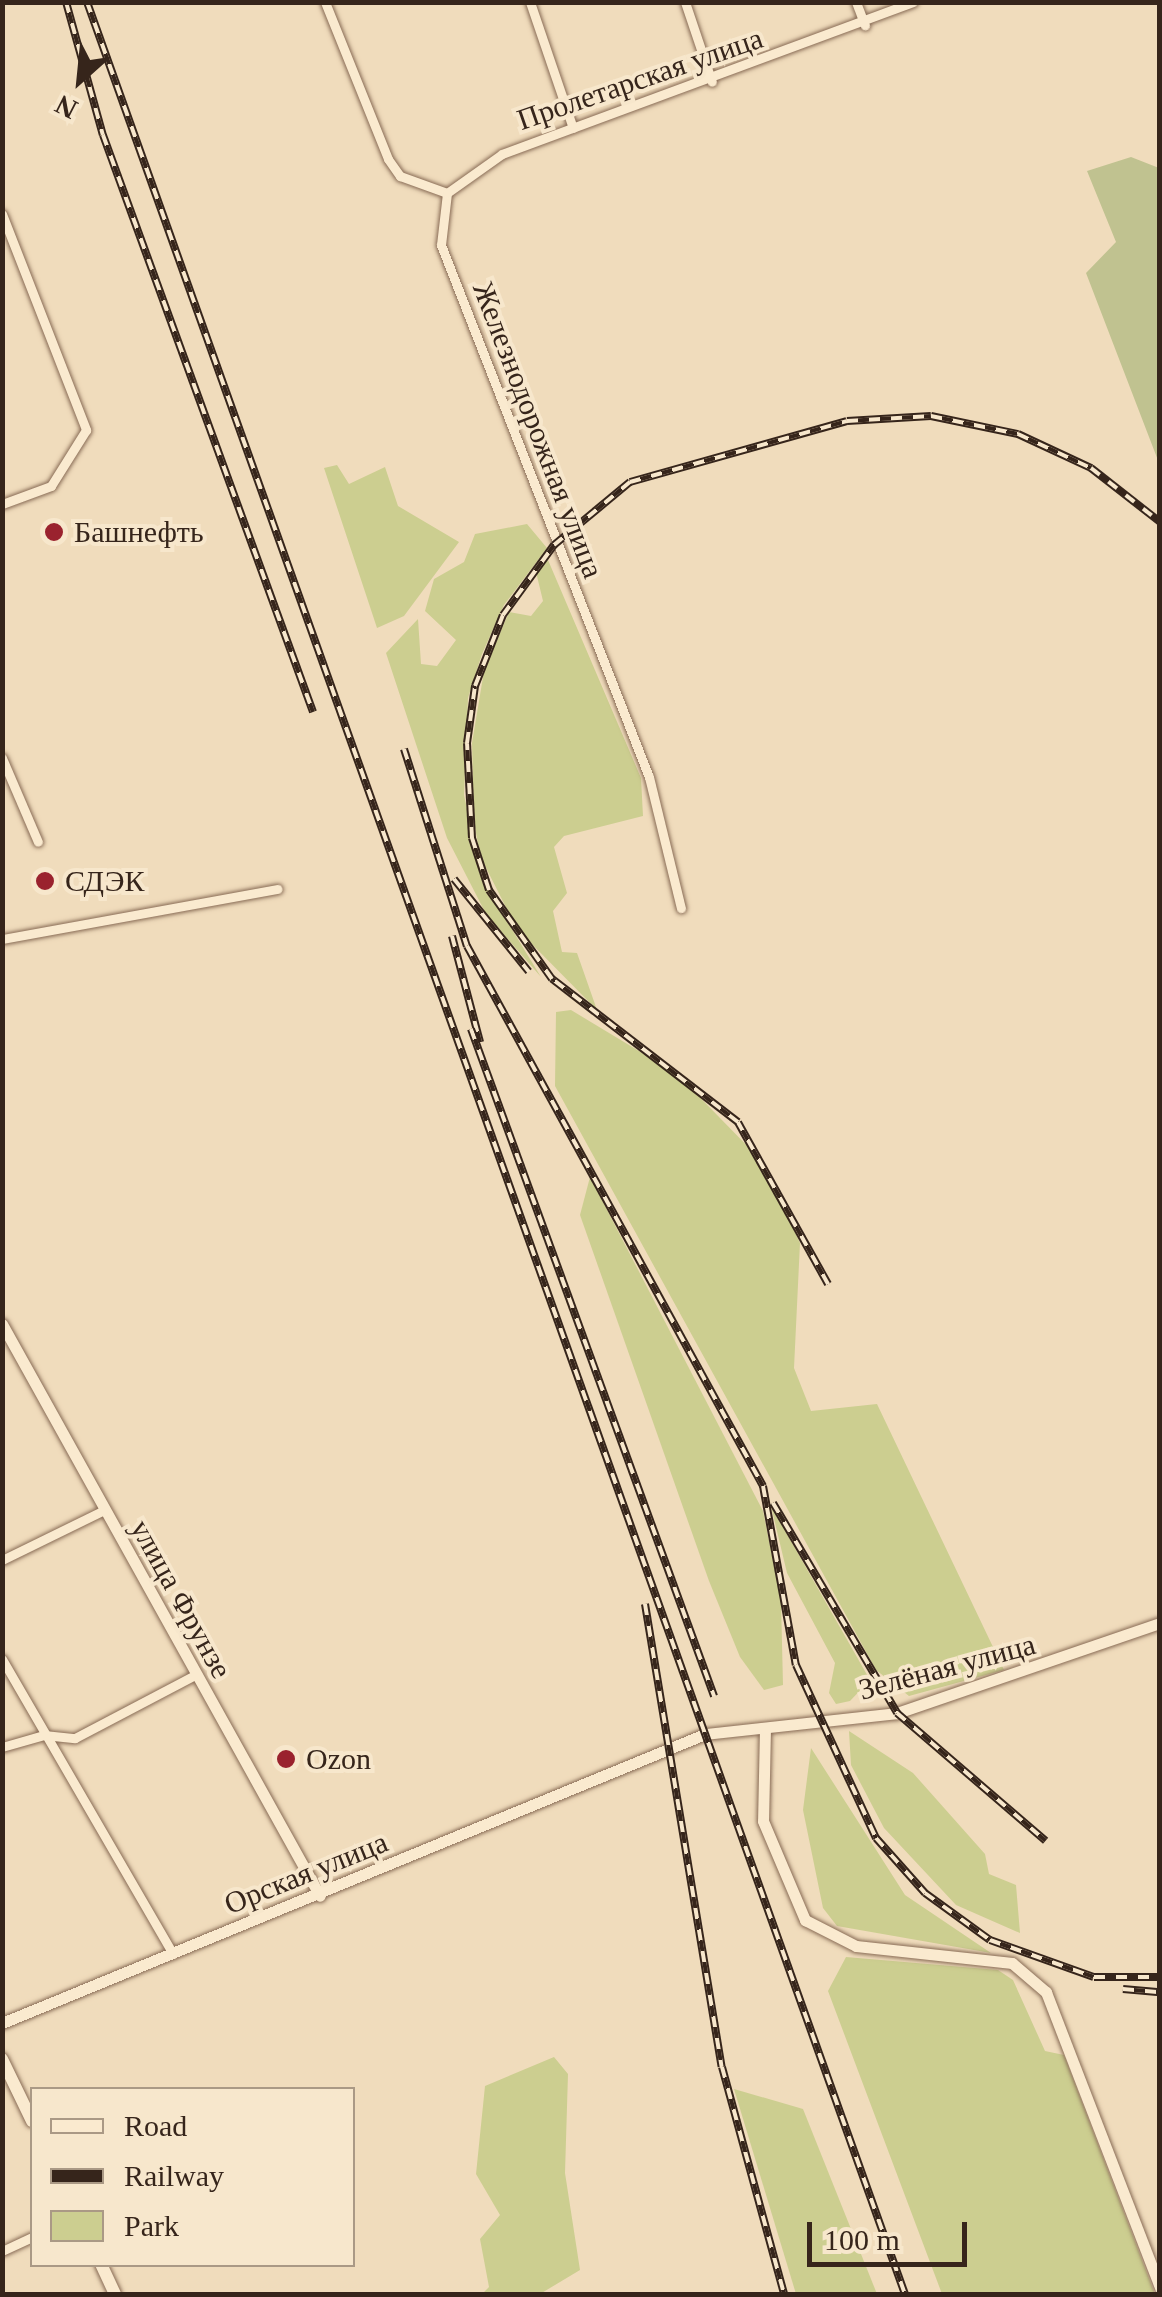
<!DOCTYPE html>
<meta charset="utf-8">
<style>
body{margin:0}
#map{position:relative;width:1162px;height:2297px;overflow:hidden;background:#f0dcbc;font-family:Georgia,serif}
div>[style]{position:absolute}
.green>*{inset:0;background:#ccce90}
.cemetery>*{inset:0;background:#c0c290}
.roads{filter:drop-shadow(0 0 2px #886b55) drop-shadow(0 0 2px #886b55)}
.minor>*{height:9px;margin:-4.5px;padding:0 4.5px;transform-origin:4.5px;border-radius:4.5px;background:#faeacf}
.tertiary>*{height:11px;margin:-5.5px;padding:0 5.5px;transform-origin:5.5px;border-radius:5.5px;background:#faeacf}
.secondary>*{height:12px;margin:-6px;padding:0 6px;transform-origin:6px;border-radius:6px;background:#faeacf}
.rail>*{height:8px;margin-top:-4px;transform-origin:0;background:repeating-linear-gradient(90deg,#f7e7cc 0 11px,#36251b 0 22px);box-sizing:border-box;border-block:2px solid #36251b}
.dots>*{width:28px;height:28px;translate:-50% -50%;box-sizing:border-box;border:5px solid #f7e7cc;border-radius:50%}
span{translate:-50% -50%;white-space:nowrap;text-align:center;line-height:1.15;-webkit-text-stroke:8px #f7e7cc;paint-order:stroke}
.street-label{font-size:30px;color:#36251b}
.poi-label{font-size:30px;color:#36251b}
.left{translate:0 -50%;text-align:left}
.frame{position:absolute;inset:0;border:5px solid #36251b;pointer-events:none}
.legend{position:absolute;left:30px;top:2087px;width:325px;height:180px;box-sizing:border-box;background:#f7e7cc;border:2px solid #aa9985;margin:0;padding:12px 18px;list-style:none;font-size:30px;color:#36251b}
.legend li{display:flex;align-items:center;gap:20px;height:50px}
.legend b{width:50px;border:2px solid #aa9985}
.north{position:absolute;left:30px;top:30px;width:100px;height:100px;-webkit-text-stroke:8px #f7e7cc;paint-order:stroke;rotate:207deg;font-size:28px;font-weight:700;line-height:40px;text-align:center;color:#36251b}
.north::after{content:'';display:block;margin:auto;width:35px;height:45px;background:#36251b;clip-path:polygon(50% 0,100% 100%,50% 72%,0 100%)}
.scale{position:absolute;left:807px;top:2222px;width:160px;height:45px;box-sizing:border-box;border:5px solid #36251b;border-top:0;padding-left:12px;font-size:30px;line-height:35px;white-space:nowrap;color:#36251b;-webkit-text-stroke:8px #f7e7cc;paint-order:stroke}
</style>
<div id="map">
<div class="green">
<i style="clip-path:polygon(337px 465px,349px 484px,385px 467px,398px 506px,459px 542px,404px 616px,377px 628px,324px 468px)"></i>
<i style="clip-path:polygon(527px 524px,547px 548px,504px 605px,482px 654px,468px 698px,464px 795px,483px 882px,541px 977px,486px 914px,447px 838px,386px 653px,418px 619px,421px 664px,437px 666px,456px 640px,425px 611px,434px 579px,464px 562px,475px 534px)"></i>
<i style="clip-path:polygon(548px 560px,641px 778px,643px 816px,564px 836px,554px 847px,567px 893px,553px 911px,562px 952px,577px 953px,597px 1010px,517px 929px,480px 856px,474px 821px,472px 743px,484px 671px,509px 612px,531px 616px,543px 601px,536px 572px)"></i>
<i style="clip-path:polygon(571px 1010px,677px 1074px,762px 1161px,800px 1243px,794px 1368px,811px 1411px,877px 1404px,1004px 1670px,909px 1696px,876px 1670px,555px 1086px,556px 1012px)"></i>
<i style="clip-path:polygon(590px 1177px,763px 1511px,781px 1601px,783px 1685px,764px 1690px,740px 1657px,709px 1581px,580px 1215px)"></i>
<i style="clip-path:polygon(771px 1506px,870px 1680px,850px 1701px,836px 1704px,829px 1693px,835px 1663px,787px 1573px)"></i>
<i style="clip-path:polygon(849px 1731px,913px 1773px,985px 1854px,989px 1874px,1016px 1885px,1020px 1933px,956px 1905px,884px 1828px,851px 1765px)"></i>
<i style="clip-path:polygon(811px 1748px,905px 1895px,991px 1953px,837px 1926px,823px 1908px,803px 1810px)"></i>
<i style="clip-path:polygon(846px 1957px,998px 1970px,1013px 1980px,1045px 2051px,1064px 2055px,1155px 2294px,942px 2294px,828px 1991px)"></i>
<i style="clip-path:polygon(554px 2057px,568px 2074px,565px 2173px,580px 2270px,540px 2294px,482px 2294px,489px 2287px,480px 2239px,500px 2215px,476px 2174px,485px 2086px)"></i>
<i style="clip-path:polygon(734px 2089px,803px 2109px,877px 2294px,796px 2294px)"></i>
</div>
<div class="cemetery">
<i style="clip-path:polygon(1131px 157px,1159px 168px,1159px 463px,1086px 273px,1116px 242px,1087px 171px)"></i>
</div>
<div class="roads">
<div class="minor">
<i style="left:325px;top:2px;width:169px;rotate:68.1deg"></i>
<i style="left:388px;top:159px;width:21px;rotate:55deg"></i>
<i style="left:400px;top:176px;width:50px;rotate:19.9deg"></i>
<i style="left:530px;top:2px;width:133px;rotate:71.2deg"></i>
<i style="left:685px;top:2px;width:84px;rotate:71.4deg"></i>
<i style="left:856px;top:2px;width:25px;rotate:69deg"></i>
<i style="left:447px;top:193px;width:52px;rotate:96.6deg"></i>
<i style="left:441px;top:245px;width:571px;rotate:68.65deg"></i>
<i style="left:649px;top:777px;width:135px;rotate:76.3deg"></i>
<i style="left:447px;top:193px;width:67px;rotate:-35.3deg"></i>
<i style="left:502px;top:154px;width:438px;rotate:-20.3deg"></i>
<i style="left:2px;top:214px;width:232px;rotate:68.7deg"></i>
<i style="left:86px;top:430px;width:66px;rotate:122deg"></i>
<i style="left:51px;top:486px;width:52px;rotate:159.8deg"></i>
<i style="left:2px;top:758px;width:91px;rotate:66.8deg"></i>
<i style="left:2px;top:939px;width:280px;rotate:-10.3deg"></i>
<i style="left:2px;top:1560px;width:111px;rotate:-26.1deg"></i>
<i style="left:2px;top:1659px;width:341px;rotate:59.9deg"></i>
<i style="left:2px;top:1747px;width:44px;rotate:-15.9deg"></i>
<i style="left:44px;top:1735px;width:31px;rotate:6deg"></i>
<i style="left:75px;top:1738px;width:136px;rotate:-27.7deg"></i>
<i style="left:2px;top:2251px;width:33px;rotate:-25deg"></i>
</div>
<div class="tertiary">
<i style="left:2px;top:1324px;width:654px;rotate:60.93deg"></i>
<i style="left:765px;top:1728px;width:93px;rotate:91.2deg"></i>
<i style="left:763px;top:1821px;width:108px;rotate:67deg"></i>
<i style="left:805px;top:1920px;width:57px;rotate:27deg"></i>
<i style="left:856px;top:1946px;width:157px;rotate:6.2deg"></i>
<i style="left:1012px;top:1963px;width:45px;rotate:40.5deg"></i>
<i style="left:1046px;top:1992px;width:317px;rotate:68.9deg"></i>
<i style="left:2px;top:2023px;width:760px;rotate:-22.35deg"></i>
<i style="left:705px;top:1734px;width:193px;rotate:-6.2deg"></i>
<i style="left:897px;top:1713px;width:278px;rotate:-18.9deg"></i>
</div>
<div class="secondary">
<i style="left:2px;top:2059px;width:69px;rotate:64.2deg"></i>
<i style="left:101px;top:2264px;width:33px;rotate:65deg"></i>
</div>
</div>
<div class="rail">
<i style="left:66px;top:2px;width:138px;rotate:74.5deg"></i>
<i style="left:103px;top:135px;width:614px;rotate:70deg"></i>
<i style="left:87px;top:2px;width:2434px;rotate:70.36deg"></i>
<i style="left:404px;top:749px;width:207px;rotate:72.3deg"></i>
<i style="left:467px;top:946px;width:616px;rotate:61.27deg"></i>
<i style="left:763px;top:1486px;width:182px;rotate:79.6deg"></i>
<i style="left:796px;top:1665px;width:191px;rotate:65.2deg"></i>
<i style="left:876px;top:1838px;width:74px;rotate:48.3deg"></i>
<i style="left:925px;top:1893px;width:80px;rotate:35.9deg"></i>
<i style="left:990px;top:1940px;width:110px;rotate:19.6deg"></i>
<i style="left:1094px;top:1977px;width:66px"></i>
<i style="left:454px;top:879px;width:119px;rotate:51.1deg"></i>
<i style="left:452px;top:936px;width:110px;rotate:75.2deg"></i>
<i style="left:471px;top:1029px;width:710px;rotate:69.98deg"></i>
<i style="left:828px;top:1284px;width:185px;rotate:-119.1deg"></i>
<i style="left:738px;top:1122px;width:235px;rotate:-142.4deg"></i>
<i style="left:552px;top:979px;width:109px;rotate:-125.3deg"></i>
<i style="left:489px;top:890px;width:55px;rotate:-108.1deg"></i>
<i style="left:472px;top:838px;width:95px;rotate:-93deg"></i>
<i style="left:467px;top:743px;width:58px;rotate:-82deg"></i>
<i style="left:475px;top:686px;width:76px;rotate:-68.5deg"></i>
<i style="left:503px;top:615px;width:87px;rotate:-53.9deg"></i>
<i style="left:554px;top:545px;width:99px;rotate:-39.7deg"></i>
<i style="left:630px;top:482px;width:225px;rotate:-15.7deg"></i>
<i style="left:847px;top:421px;width:84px;rotate:-3.4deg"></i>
<i style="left:931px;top:416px;width:89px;rotate:11.7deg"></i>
<i style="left:1018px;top:434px;width:81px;rotate:25deg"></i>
<i style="left:1091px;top:468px;width:88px;rotate:38deg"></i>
<i style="left:773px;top:1503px;width:244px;rotate:59.4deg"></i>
<i style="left:897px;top:1713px;width:196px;rotate:40.7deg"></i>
<i style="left:645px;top:1604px;width:469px;rotate:80.6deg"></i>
<i style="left:722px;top:2067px;width:235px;rotate:74.7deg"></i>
<i style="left:1123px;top:1989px;width:37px;rotate:5deg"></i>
</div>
<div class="dots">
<i style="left:54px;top:532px;background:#9a222e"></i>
<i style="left:45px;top:881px;background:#9a222e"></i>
<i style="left:286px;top:1759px;background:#9a222e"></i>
</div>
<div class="street-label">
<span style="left:640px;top:79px;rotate:-19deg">Пролетарская улица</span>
<span style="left:538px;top:430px;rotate:69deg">Железнодорожная улица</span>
<span style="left:181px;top:1599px;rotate:61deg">улица Фрунзе</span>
<span style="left:947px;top:1667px;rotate:-15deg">Зелёная улица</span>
<span style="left:306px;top:1873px;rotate:-22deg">Орская улица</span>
</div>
<div class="poi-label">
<span class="left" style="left:74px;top:532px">Башнефть</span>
<span class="left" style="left:65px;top:881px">СДЭК</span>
<span class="left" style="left:306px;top:1759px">Ozon</span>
</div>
<div class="frame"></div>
<ul class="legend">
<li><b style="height:12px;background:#faeacf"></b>Road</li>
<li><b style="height:12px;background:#36251b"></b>Railway</li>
<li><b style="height:28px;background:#ccce90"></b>Park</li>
</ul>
<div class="north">N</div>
<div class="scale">100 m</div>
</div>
